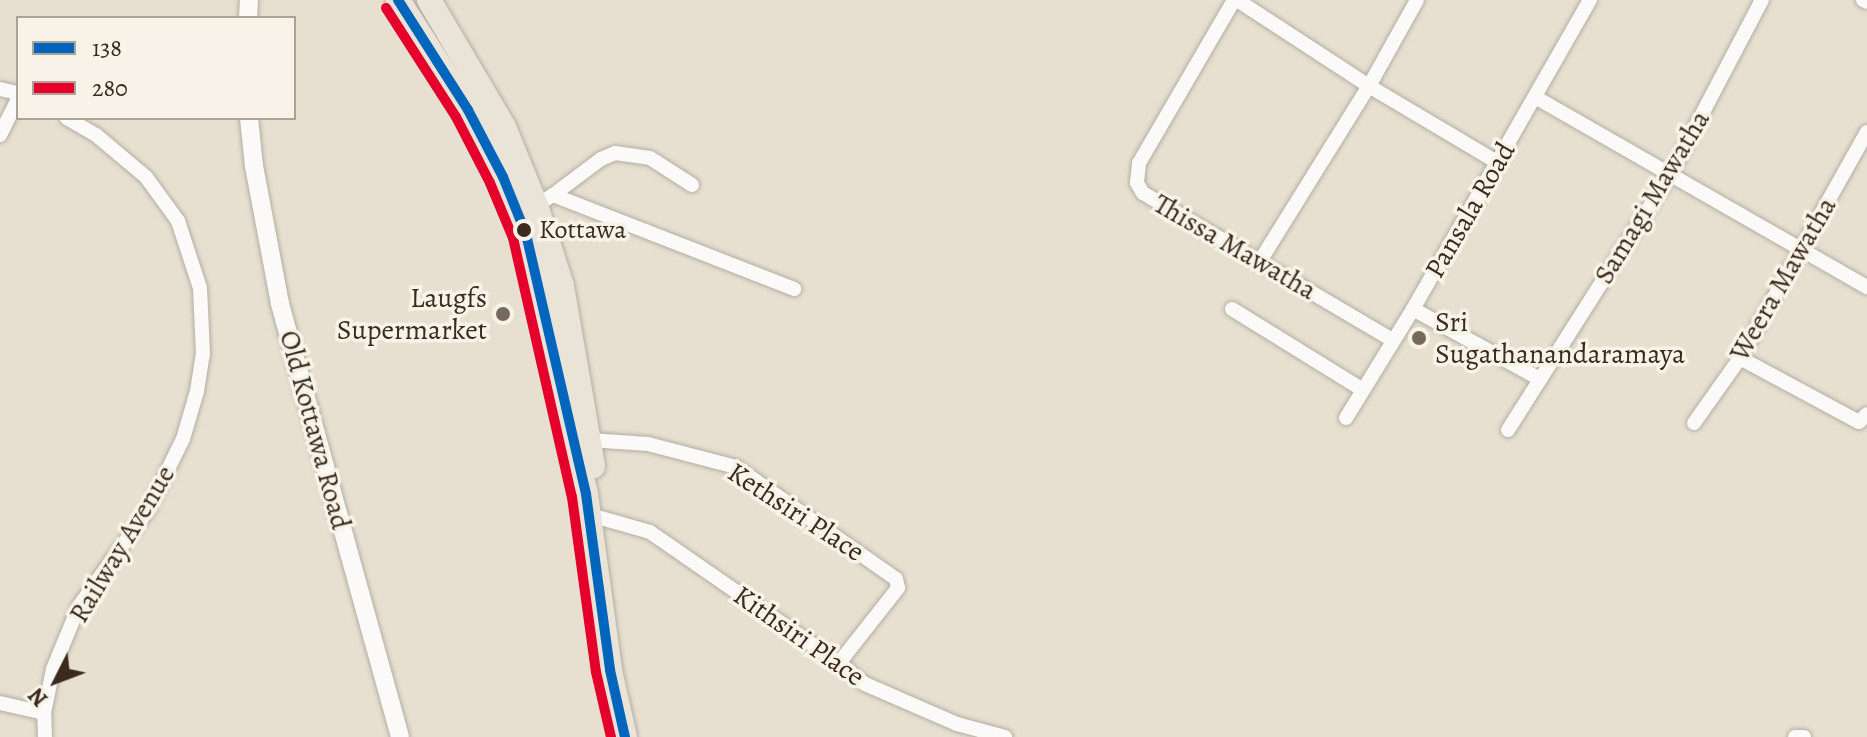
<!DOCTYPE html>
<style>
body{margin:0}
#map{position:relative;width:1867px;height:737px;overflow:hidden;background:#e7e0d1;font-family:Alegreya,serif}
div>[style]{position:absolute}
.roads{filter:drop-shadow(0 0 2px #b4aea3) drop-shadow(0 0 2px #b4aea3)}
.minor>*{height:14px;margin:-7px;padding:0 7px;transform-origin:7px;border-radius:7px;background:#fbfaf8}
.tertiary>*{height:18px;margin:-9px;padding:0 9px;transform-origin:9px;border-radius:9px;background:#fbfaf8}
.trunk>*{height:24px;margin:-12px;padding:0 12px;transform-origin:12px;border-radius:12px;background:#eae3d7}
.bus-1>*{height:10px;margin:-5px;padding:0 5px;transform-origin:5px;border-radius:5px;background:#0065bd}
.bus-2>*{height:10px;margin:-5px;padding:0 5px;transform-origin:5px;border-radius:5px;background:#e4002b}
.dots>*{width:22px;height:22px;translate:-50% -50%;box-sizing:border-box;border:4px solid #f7f3e8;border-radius:50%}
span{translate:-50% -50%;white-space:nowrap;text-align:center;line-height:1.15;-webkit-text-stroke:7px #f7f3e8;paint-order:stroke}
.bus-label{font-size:26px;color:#3b2a1e}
.left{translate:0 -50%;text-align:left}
.street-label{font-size:28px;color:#3b2a1e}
.poi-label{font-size:28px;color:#3b2a1e}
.right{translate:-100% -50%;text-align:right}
.legend{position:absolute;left:16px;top:16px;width:280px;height:104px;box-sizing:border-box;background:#f7f3e8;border:2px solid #aca397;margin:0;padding:10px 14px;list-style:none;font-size:24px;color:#3b2a1e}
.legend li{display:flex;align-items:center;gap:16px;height:40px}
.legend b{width:40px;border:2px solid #aca397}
.north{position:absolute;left:16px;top:641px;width:80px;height:80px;-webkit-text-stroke:6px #f7f3e8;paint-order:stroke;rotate:228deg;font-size:22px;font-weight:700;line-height:32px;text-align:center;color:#3b2a1e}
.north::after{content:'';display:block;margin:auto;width:28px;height:36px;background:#3b2a1e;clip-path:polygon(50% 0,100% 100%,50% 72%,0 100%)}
</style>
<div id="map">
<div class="roads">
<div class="minor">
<i style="left:1234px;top:0;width:189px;rotate:120.2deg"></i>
<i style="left:1139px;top:163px;width:20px;rotate:96deg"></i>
<i style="left:1137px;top:183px;width:12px;rotate:59deg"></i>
<i style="left:1143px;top:193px;width:290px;rotate:30.5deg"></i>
<i style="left:1237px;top:0;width:158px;rotate:33.1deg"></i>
<i style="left:1369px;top:86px;width:149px;rotate:30.7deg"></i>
<i style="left:1863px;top:0;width:4px;rotate:27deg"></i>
<i style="left:0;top:89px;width:18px;rotate:13deg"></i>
<i style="left:1535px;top:97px;width:383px;rotate:29.8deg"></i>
<i style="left:0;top:135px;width:40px;rotate:-63.4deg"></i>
<i style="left:553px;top:195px;width:60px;rotate:-36.9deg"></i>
<i style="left:601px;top:159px;width:15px;rotate:-23deg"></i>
<i style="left:615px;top:153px;width:35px;rotate:8deg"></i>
<i style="left:650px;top:158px;width:50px;rotate:32.7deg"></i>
<i style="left:536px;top:205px;width:20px;rotate:-30deg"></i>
<i style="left:553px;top:195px;width:259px;rotate:21.3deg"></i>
<i style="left:1260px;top:261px;width:206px;rotate:-58.1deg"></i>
<i style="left:1369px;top:86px;width:98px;rotate:-60.8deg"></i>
<i style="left:1232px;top:309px;width:154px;rotate:31.7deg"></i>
<i style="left:1413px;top:309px;width:145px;rotate:28.9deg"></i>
<i style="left:1740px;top:358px;width:135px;rotate:28.3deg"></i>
<i style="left:1859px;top:422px;width:11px;rotate:-45deg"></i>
<i style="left:1346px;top:418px;width:128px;rotate:-58.4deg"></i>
<i style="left:1413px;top:309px;width:356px;rotate:-60.2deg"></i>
<i style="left:1694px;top:423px;width:80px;rotate:-54.7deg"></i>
<i style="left:1740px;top:358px;width:259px;rotate:-60.7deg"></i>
<i style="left:1508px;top:430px;width:302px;rotate:-57.6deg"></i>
<i style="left:1670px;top:175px;width:198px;rotate:-62.3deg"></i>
<i style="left:589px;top:440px;width:59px;rotate:3.9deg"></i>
<i style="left:648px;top:444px;width:91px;rotate:14.6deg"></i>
<i style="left:736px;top:467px;width:195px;rotate:35deg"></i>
<i style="left:896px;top:579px;width:9px;rotate:77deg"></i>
<i style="left:898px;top:588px;width:95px;rotate:128.2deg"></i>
<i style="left:601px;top:518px;width:51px;rotate:15.9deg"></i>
<i style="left:650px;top:532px;width:230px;rotate:34.7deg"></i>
<i style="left:839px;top:663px;width:33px;rotate:39deg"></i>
<i style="left:865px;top:684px;width:100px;rotate:23.5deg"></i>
<i style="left:957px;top:724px;width:50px;rotate:15.2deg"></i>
<i style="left:0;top:703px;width:45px;rotate:12.8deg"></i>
<i style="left:45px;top:737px;width:24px;rotate:-92deg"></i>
<i style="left:44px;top:713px;width:45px;rotate:-78.4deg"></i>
<i style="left:53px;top:669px;width:68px;rotate:-67.6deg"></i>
<i style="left:79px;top:606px;width:118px;rotate:-54.3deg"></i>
<i style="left:148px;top:510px;width:79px;rotate:-63.8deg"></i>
<i style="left:183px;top:439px;width:50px;rotate:-73.7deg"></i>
<i style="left:197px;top:391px;width:37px;rotate:-81deg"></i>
<i style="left:203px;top:354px;width:66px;rotate:-92.6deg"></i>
<i style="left:200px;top:288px;width:71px;rotate:-108.2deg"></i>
<i style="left:178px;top:221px;width:54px;rotate:-126deg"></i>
<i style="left:146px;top:177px;width:65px;rotate:-140deg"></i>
<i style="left:96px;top:135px;width:34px;rotate:-150deg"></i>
<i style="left:1795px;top:737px;width:9px"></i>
</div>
<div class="tertiary">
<i style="left:248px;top:18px;width:18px;rotate:-87deg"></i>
<i style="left:249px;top:118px;width:48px;rotate:84.1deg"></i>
<i style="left:254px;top:166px;width:140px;rotate:79.3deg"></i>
<i style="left:280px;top:304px;width:449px;rotate:74.5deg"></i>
</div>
<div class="trunk">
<i style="left:398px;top:0;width:130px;rotate:57.5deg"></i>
<i style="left:468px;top:110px;width:76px;rotate:62.4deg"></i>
<i style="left:503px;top:177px;width:61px;rotate:68deg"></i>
<i style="left:526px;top:234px;width:267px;rotate:77deg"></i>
<i style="left:586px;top:494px;width:178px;rotate:82.2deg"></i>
<i style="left:610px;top:670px;width:69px;rotate:77.4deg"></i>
<i style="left:429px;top:0;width:147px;rotate:59.4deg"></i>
<i style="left:504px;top:127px;width:84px;rotate:67.7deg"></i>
<i style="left:536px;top:205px;width:85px;rotate:72.2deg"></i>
<i style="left:562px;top:286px;width:183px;rotate:80.2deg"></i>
</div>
</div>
<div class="bus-1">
<i style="left:398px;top:0;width:130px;rotate:57.5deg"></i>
<i style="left:468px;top:110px;width:76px;rotate:62.4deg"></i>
<i style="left:503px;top:177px;width:61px;rotate:68deg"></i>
<i style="left:526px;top:234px;width:267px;rotate:77deg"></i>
<i style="left:586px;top:494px;width:178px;rotate:82.2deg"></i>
<i style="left:610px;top:670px;width:69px;rotate:77.4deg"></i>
</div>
<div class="bus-2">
<i style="left:386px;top:8px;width:130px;rotate:57.3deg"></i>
<i style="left:456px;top:117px;width:74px;rotate:62.7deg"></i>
<i style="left:490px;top:183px;width:60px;rotate:67.3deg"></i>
<i style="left:513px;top:238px;width:266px;rotate:77.2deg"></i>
<i style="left:572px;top:497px;width:177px;rotate:82.2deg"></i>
<i style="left:596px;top:672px;width:67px;rotate:77deg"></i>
</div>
<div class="dots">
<i style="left:524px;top:230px;background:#3b2a1e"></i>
<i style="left:503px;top:314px;background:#776a5d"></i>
<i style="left:1419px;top:338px;background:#776a5d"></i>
</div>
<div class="bus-label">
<span class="left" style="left:539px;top:230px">Kottawa</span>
</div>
<div class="street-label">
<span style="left:1652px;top:197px;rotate:-59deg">Samagi Mawatha</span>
<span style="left:1470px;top:210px;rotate:-60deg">Pansala Road</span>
<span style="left:1235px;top:247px;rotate:30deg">Thissa Mawatha</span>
<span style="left:1783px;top:279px;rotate:-60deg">Weera Mawatha</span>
<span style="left:315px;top:430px;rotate:75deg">Old Kottawa Road</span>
<span style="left:796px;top:512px;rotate:33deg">Kethsiri Place</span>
<span style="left:122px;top:544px;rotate:-59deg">Railway Avenue</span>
<span style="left:799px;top:636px;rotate:35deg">Kithsiri Place</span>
</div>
<div class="poi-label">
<span class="right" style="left:487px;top:314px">Laugfs<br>Supermarket</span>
<span class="left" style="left:1435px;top:338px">Sri<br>Sugathanandaramaya</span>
</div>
<ul class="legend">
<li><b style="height:10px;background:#0065bd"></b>138</li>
<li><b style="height:10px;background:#e4002b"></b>280</li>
</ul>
<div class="north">N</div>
</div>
